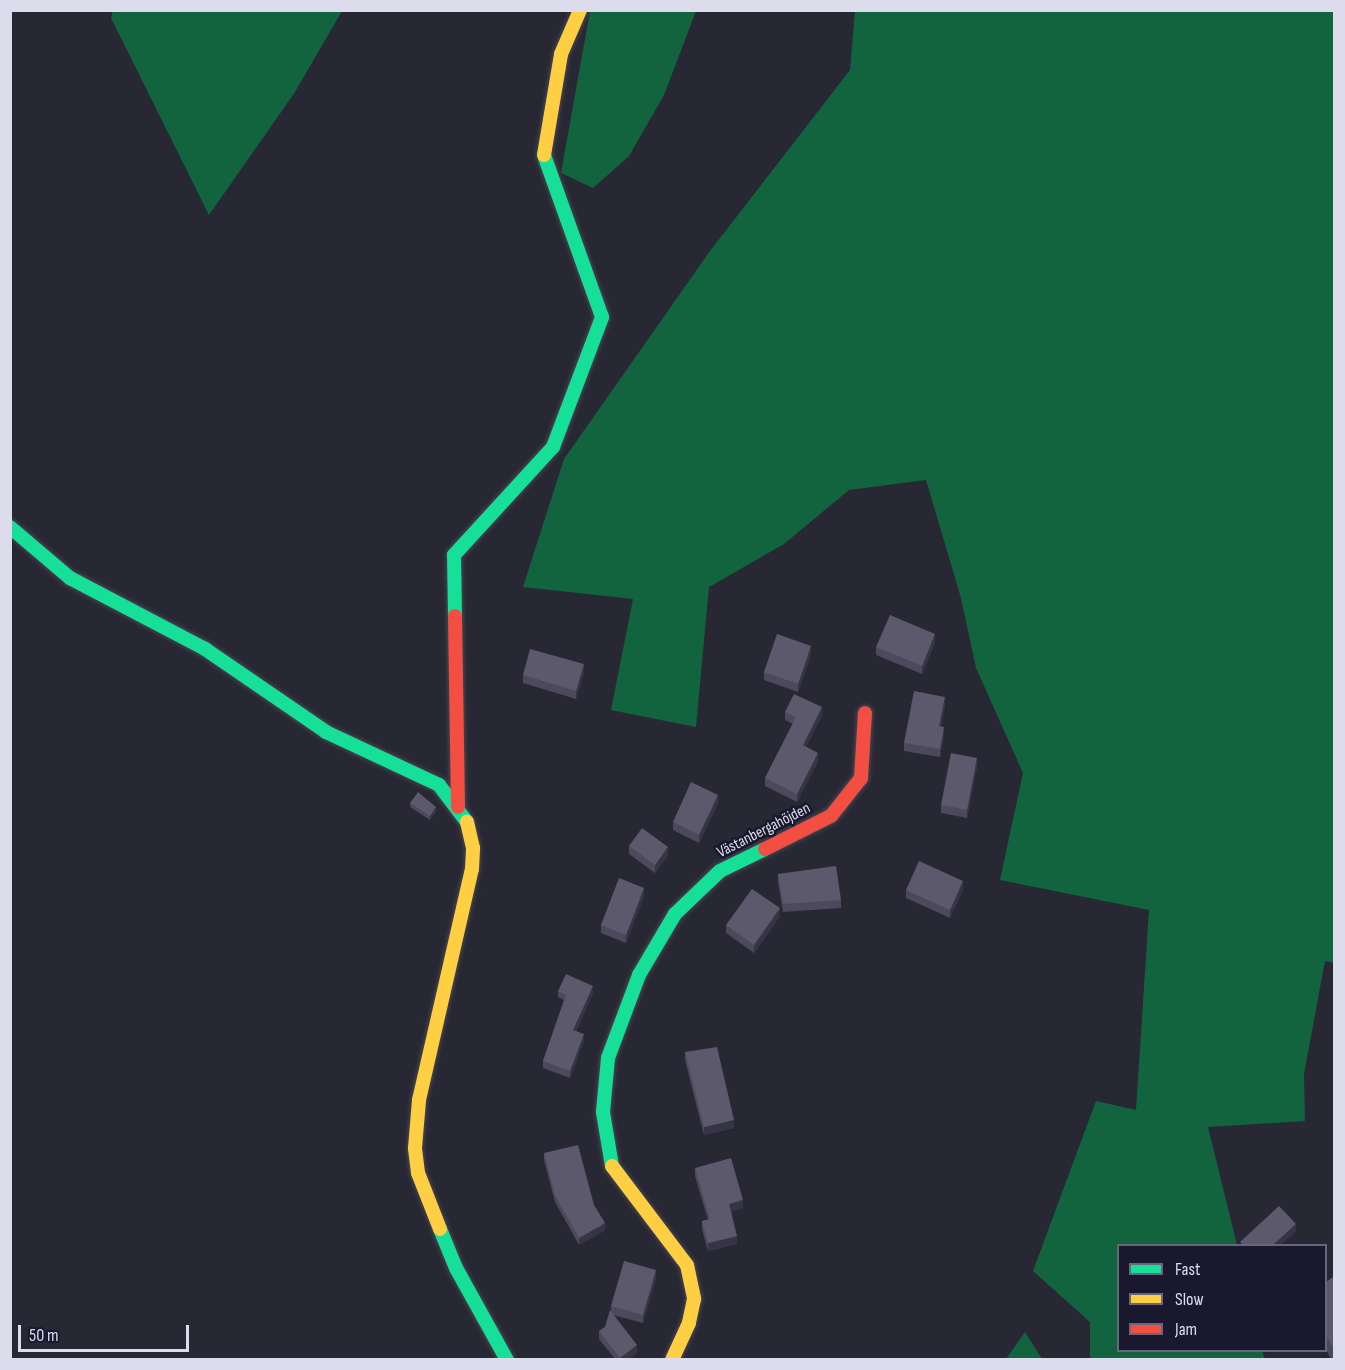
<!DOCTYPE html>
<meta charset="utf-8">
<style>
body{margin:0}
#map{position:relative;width:1345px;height:1370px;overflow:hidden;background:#282834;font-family:"Sofia Sans Condensed",sans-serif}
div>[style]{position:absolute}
.forest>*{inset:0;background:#12643f}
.roads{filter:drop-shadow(0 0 2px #464651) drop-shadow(0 0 2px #464651)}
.fast>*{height:14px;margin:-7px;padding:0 7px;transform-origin:7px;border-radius:7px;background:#16e098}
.slow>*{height:14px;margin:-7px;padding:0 7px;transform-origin:7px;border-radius:7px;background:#ffcf43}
.jam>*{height:14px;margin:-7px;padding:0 7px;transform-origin:7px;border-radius:7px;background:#f24e42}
.wall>*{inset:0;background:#4b495b}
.shaded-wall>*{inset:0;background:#363545}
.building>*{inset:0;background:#5b596b}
span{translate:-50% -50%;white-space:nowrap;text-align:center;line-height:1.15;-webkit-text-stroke:5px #1a182f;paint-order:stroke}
.street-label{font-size:16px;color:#dcdcec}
.frame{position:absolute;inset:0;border:12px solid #dcdcec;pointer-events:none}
.legend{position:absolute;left:1117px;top:1244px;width:210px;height:108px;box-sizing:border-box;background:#1a182f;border:2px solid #68667b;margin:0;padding:8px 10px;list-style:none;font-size:18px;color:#dcdcec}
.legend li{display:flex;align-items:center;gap:12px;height:30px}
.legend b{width:30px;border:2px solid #68667b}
.scale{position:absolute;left:18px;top:1325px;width:171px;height:27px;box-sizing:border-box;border:3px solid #dcdcec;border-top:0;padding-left:8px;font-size:18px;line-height:21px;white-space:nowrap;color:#dcdcec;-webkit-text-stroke:4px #1a182f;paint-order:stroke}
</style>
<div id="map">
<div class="forest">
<i style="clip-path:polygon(113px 10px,342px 10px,342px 11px,295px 92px,209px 215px,111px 18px)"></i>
<i style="clip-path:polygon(590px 11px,696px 11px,664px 95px,629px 156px,593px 188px,561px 173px)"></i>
<i style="clip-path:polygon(855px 11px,1334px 11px,1334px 963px,1325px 961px,1304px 1074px,1305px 1121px,1208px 1127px,1237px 1245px,1118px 1246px,1118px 1350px,1262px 1351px,1265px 1359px,1090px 1359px,1090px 1322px,1033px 1271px,1096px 1101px,1136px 1110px,1149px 910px,1000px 880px,1023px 773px,976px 668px,961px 598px,926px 480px,849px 490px,784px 544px,709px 587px,696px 727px,611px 710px,633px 599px,523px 587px,564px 459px,710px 251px,850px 70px)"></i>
<i style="clip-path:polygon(1025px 1332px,1042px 1359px,1006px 1359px)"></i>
</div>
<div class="roads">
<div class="fast">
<i style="left:10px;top:527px;width:79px;rotate:40.4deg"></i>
<i style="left:70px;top:578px;width:153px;rotate:27.7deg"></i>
<i style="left:205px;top:649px;width:147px;rotate:34.4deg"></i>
<i style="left:326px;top:732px;width:125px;rotate:25.1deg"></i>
<i style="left:439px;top:785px;width:46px;rotate:52.9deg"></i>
<i style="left:455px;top:616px;width:61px;rotate:-90.9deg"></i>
<i style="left:454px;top:555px;width:147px;rotate:-47.5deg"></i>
<i style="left:553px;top:447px;width:139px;rotate:-69.3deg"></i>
<i style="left:602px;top:317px;width:172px;rotate:-109.7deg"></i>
<i style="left:612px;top:1166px;width:55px;rotate:-99.5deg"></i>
<i style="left:603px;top:1112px;width:54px;rotate:-84.7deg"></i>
<i style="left:608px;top:1058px;width:89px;rotate:-69.5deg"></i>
<i style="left:639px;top:975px;width:71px;rotate:-59.5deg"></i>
<i style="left:675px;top:914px;width:62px;rotate:-43.7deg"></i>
<i style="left:720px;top:871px;width:50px;rotate:-26.1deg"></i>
<i style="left:440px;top:1229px;width:42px;rotate:67.7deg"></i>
<i style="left:456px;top:1268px;width:105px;rotate:61deg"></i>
</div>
<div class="slow">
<i style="left:544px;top:155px;width:102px;rotate:-80.4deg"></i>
<i style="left:561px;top:54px;width:48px;rotate:-66.6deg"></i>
<i style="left:612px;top:1166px;width:124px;rotate:52.9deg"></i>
<i style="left:687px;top:1265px;width:35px;rotate:78deg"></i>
<i style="left:694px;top:1299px;width:25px;rotate:102deg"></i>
<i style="left:689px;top:1323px;width:41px;rotate:114.7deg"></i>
<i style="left:440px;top:1229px;width:60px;rotate:-111.4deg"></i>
<i style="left:418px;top:1173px;width:25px;rotate:-97deg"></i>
<i style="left:415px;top:1148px;width:48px;rotate:-85.2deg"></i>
<i style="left:419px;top:1100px;width:237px;rotate:-77.1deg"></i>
<i style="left:472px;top:869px;width:21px;rotate:-87deg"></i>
<i style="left:473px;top:848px;width:27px;rotate:-103deg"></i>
</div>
<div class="jam">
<i style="left:455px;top:616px;width:191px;rotate:89.1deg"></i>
<i style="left:765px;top:849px;width:74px;rotate:-26.6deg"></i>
<i style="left:831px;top:816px;width:48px;rotate:-51.7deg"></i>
<i style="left:861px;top:778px;width:65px;rotate:-86.5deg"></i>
</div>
</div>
<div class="wall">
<i style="clip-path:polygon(935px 642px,922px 674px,876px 655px,876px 647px)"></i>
<i style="clip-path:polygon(811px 654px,798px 692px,764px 680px,764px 672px)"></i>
<i style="clip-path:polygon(584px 672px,576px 699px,523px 683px,523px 675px)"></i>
<i style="clip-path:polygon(945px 705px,941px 726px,944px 735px,940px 757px,904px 751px,904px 743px)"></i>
<i style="clip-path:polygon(785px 712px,822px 715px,806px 747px,818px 761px,797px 802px,765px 786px,765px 778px,793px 724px,785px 720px)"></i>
<i style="clip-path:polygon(977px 766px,967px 818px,941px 813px,941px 805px)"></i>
<i style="clip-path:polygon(410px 803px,436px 811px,430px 820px,410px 807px)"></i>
<i style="clip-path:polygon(718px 803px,699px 843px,673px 830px,673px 822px)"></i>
<i style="clip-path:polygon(629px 846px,668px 855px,655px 873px,629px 854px)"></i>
<i style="clip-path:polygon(778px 874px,841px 900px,841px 908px,783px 912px,778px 882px)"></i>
<i style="clip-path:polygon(963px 889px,950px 918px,906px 898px,906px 890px)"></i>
<i style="clip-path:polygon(644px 896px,626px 943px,601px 933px,601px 925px)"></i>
<i style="clip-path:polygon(780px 916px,754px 953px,726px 933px,726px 925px)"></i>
<i style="clip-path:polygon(558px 991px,593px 993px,576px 1031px,584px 1040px,570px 1078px,543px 1068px,543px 1061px,564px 1000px,558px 997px)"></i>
<i style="clip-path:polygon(685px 1052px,734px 1128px,704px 1135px,685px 1060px)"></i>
<i style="clip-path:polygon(544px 1153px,594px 1205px,605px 1230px,579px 1245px,555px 1202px,544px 1160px)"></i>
<i style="clip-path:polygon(695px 1168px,743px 1208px,731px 1211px,737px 1244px,708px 1251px,702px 1229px,702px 1221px,708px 1220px,695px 1176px)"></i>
<i style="clip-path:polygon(1335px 1276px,1335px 1359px,1331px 1359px,1326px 1350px,1326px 1282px)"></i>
<i style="clip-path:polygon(656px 1278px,643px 1323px,613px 1315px,637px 1353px,629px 1359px,615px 1359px,599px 1339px,599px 1331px,605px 1327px,611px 1312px,611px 1306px)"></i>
</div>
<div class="shaded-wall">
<i style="clip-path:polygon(935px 634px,935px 642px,922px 674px,922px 666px)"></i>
<i style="clip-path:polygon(811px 646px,811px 654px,798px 692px,798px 684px)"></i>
<i style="clip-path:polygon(584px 664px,584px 672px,576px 699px,576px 691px)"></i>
<i style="clip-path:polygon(945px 697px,945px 705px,939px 734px,939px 726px)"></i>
<i style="clip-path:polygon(822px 707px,822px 715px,803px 753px,803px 745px)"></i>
<i style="clip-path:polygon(944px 727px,944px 735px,940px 757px,940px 749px)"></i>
<i style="clip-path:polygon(818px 753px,818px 761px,797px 802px,797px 794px)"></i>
<i style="clip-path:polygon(977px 758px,977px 766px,967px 818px,967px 810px)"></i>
<i style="clip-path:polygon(718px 795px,718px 803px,699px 843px,699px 835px)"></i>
<i style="clip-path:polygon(436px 807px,436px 811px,430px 820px,430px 816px)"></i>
<i style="clip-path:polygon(668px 847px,668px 855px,655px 873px,655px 865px)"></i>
<i style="clip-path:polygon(963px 881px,963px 889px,950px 918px,950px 910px)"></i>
<i style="clip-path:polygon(644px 888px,644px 896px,626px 943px,626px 935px)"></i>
<i style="clip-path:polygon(780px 908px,780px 916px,754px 953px,754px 945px)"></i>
<i style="clip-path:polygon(593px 986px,593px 993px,573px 1036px,573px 1030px)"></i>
<i style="clip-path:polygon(584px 1034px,584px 1040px,570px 1078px,570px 1071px)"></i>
<i style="clip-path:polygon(734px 1120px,734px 1128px,704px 1135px,704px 1127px)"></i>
<i style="clip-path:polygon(743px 1200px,743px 1208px,729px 1212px,729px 1204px)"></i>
<i style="clip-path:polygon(605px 1223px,605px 1230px,579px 1245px,579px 1238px)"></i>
<i style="clip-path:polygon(1296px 1224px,1296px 1232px,1281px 1245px,1273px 1245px)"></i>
<i style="clip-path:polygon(737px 1236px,737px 1244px,708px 1251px,708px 1243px)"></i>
<i style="clip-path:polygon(656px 1270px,656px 1278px,643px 1323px,643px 1315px)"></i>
<i style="clip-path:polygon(637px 1345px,637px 1353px,629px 1359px,620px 1359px,620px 1358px)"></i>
</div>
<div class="building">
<i style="clip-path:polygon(890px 615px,935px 634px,922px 666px,876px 647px)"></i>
<i style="clip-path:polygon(777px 634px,811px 646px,798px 684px,764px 672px)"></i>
<i style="clip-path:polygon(530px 649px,584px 664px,576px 691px,523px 675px)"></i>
<i style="clip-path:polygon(914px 691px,945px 697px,939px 726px,944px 727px,940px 749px,904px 743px)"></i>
<i style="clip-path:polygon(794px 694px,822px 707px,803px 745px,818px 753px,797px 794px,765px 778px,796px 717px,785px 712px)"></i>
<i style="clip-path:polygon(951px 753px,977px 758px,967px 810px,941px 805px)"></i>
<i style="clip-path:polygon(691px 782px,718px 795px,699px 835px,673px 822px)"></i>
<i style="clip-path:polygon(418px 792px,436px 807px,430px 816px,410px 803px)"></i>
<i style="clip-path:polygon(642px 828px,668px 847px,655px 865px,629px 846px)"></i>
<i style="clip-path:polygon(919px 861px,963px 881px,950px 910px,906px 890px)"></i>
<i style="clip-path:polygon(836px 866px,841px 900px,783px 904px,778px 874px)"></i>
<i style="clip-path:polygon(619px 878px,644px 888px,626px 935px,601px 925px)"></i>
<i style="clip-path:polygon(752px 889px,780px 908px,754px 945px,726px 925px)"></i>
<i style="clip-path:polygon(566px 974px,593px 986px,573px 1030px,584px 1034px,570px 1071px,543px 1061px,566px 995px,558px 991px)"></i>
<i style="clip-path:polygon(717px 1047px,734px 1120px,704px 1127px,685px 1052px)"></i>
<i style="clip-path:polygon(578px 1145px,594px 1205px,605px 1223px,579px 1238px,555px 1195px,544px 1153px)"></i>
<i style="clip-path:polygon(731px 1158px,743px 1200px,729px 1204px,737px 1236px,708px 1243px,702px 1221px,710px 1219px,695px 1168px)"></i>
<i style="clip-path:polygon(1279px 1206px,1296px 1224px,1273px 1245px,1243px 1245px,1240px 1242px)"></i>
<i style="clip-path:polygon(624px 1261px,656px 1270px,643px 1315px,611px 1306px)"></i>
<i style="clip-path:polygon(1335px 1276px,1335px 1350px,1326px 1336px,1326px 1282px)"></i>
<i style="clip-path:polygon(610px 1310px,637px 1345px,620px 1358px,599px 1331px,605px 1327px)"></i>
</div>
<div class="street-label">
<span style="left:764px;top:831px;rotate:-27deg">Västanbergahöjden</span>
</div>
<div class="frame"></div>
<ul class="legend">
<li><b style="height:8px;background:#16e098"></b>Fast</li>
<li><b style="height:8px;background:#ffcf43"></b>Slow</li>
<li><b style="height:8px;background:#f24e42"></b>Jam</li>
</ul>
<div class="scale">50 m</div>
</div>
